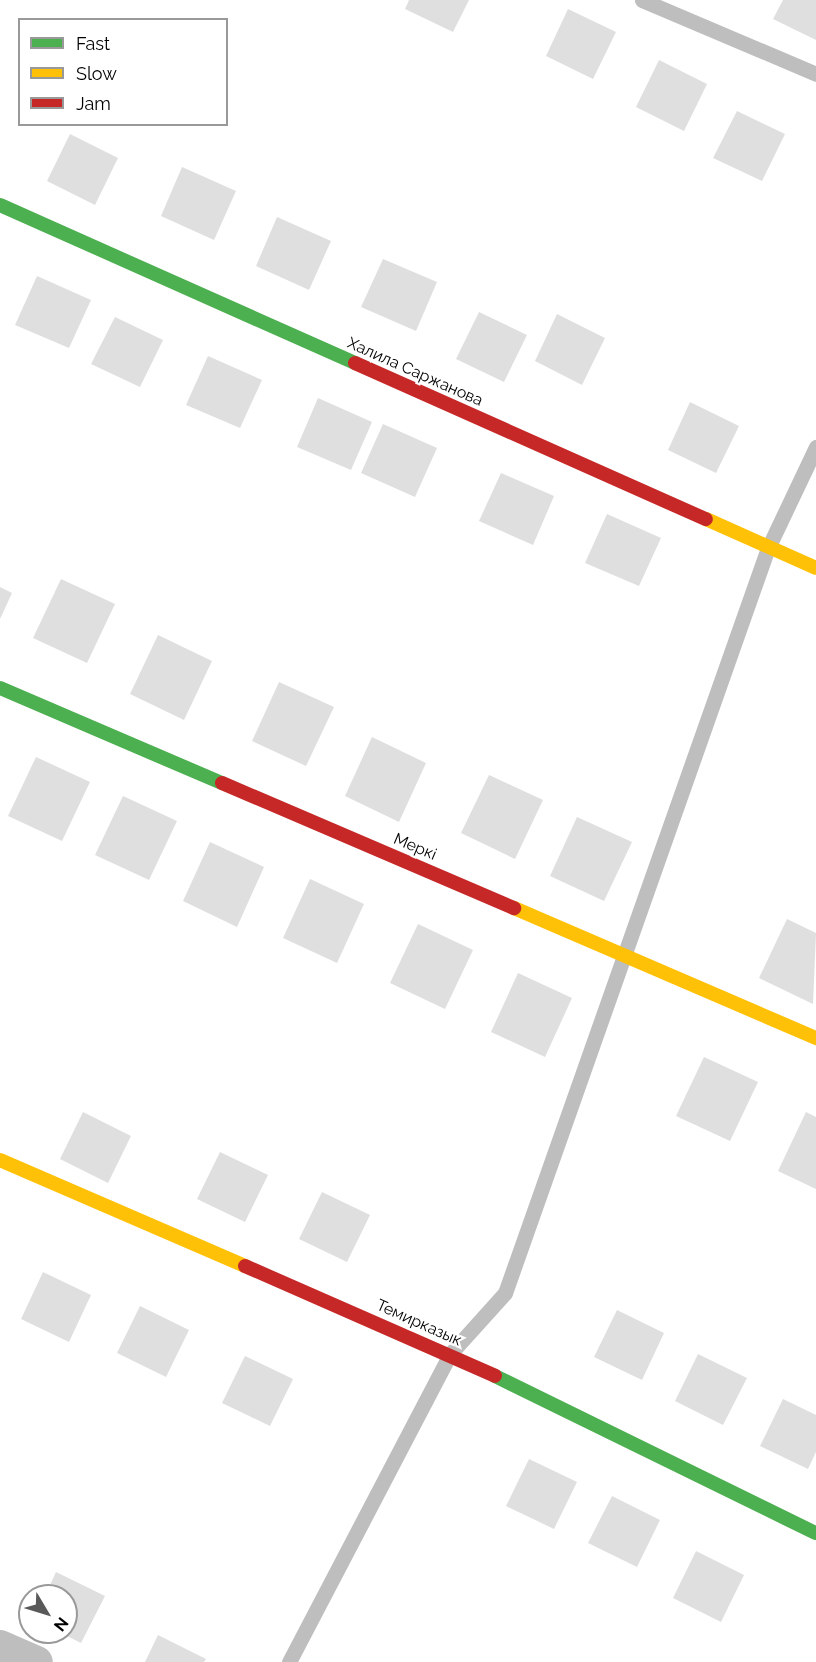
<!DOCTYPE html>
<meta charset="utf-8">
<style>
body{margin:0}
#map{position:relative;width:816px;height:1662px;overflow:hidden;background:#fff;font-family:Raleway,sans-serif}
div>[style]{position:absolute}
.building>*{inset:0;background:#dfdfdf}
.lane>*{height:15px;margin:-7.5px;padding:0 7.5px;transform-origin:7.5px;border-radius:7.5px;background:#bebebe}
.street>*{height:32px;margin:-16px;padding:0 16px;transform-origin:16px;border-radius:16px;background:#bebebe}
.fast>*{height:14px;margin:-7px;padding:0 7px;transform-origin:7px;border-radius:7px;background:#4caf50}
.slow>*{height:14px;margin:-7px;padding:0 7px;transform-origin:7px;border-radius:7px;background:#ffc107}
.jam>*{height:14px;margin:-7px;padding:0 7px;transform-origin:7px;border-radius:7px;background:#c62828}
span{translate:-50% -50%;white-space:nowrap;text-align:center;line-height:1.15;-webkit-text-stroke:4.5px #fff;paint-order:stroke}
.street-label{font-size:16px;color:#000}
.legend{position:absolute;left:18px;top:18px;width:210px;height:108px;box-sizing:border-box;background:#fff;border:2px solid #999;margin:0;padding:8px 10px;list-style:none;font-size:18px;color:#000}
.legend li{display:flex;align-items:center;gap:12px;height:30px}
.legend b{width:30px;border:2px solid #999}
.north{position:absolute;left:18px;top:1584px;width:60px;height:60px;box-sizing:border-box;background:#fff;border:2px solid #999;border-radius:50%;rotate:128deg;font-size:16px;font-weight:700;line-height:24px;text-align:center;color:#000}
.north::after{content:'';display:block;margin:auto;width:21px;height:27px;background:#595959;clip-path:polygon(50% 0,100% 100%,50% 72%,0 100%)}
</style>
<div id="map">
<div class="building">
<i style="clip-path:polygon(409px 0,469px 0,453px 32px,405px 9px)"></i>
<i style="clip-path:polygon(783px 0,816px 0,816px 40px,773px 19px)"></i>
<i style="clip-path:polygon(568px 9px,616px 32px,593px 79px,546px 56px)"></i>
<i style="clip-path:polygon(659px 60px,707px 84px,684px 131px,636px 107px)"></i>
<i style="clip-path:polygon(737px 111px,785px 134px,762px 181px,713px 158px)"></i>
<i style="clip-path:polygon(70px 134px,118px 158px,95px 205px,47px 181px)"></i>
<i style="clip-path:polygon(182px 167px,236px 191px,214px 240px,161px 216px)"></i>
<i style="clip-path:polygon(277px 217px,331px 241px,309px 290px,256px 266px)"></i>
<i style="clip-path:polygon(383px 259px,437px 282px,416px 331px,361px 307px)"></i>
<i style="clip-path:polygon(37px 276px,91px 300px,69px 348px,15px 325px)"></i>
<i style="clip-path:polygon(479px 312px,527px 335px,504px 382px,456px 359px)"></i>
<i style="clip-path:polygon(557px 314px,605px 338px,582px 385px,535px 361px)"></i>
<i style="clip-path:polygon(115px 317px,163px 340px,140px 387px,91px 364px)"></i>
<i style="clip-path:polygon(208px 356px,262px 380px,240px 428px,186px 405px)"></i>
<i style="clip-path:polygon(318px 398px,372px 422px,351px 470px,297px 447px)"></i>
<i style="clip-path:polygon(690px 402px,739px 426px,716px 473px,668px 450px)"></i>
<i style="clip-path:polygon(383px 424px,437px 448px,415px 497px,361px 473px)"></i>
<i style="clip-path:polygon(501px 473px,554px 496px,533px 545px,479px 521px)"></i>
<i style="clip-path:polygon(607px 514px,661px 538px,639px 586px,585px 563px)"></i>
<i style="clip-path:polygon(61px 579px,115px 604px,87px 663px,33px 638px)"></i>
<i style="clip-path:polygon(0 587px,12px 593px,0 619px)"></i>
<i style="clip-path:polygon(158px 635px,212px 661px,184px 720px,130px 694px)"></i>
<i style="clip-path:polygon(279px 682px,334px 707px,306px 766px,252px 741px)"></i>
<i style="clip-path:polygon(372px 737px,426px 763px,399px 822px,345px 796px)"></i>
<i style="clip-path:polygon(36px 757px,90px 782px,62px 841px,8px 816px)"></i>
<i style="clip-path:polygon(489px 775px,543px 800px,515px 859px,461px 833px)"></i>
<i style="clip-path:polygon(123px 796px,177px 821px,149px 880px,95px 855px)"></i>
<i style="clip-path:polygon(577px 817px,632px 842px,604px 901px,550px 876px)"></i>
<i style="clip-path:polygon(210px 842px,264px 867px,237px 927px,183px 901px)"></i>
<i style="clip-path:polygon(310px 879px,364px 904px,337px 963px,283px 938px)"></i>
<i style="clip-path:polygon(787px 919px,816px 933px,813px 1004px,759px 978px)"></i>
<i style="clip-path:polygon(418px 924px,473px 950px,445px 1009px,390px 983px)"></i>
<i style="clip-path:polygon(518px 973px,572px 998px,545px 1057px,491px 1032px)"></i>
<i style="clip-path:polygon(704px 1057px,758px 1082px,730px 1141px,676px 1116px)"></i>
<i style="clip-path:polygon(83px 1112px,131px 1136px,108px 1183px,60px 1159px)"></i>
<i style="clip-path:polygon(806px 1112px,816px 1117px,816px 1189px,778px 1171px)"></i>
<i style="clip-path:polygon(220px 1152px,268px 1175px,245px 1222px,197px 1199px)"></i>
<i style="clip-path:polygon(322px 1192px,370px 1215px,347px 1262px,299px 1239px)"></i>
<i style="clip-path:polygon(43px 1272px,91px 1295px,69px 1342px,21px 1319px)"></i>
<i style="clip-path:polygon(140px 1306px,189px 1330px,166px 1377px,117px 1353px)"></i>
<i style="clip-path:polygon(617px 1310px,664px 1333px,642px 1380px,594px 1357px)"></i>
<i style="clip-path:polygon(698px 1354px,747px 1378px,723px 1425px,675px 1401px)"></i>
<i style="clip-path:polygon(245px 1356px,293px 1379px,270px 1426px,222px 1403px)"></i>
<i style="clip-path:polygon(783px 1399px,816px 1415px,816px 1452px,808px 1469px,760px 1446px)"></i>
<i style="clip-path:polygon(529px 1459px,577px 1482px,554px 1529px,506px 1506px)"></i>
<i style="clip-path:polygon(612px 1496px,660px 1520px,637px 1567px,588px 1543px)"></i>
<i style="clip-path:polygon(696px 1551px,744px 1575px,721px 1622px,673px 1598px)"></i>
<i style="clip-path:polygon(56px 1572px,105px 1596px,81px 1643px,59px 1632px,66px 1632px,66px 1596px,45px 1596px)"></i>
<i style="clip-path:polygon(158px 1635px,206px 1659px,204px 1662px,145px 1662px)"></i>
</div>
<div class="lane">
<i style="left:642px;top:0;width:189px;rotate:23deg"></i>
<i style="left:289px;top:1662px;width:348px;rotate:-62.4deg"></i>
<i style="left:450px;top:1354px;width:82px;rotate:-48deg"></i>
<i style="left:505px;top:1293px;width:790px;rotate:-70.56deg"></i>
<i style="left:768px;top:548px;width:112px;rotate:-64.6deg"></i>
</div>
<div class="street">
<i style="left:0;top:1646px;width:40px;rotate:23.4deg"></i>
</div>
<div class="fast">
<i style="left:0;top:205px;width:389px;rotate:24deg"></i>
<i style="left:0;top:688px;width:241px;rotate:23.2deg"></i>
<i style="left:495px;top:1376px;width:357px;rotate:26.1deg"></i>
</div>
<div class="slow">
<i style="left:706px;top:519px;width:120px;rotate:24deg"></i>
<i style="left:514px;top:908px;width:329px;rotate:23.3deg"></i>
<i style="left:0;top:1160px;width:267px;rotate:23.4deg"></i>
</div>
<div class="jam">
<i style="left:355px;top:363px;width:384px;rotate:24deg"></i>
<i style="left:222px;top:783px;width:318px;rotate:23.2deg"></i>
<i style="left:245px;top:1266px;width:273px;rotate:23.7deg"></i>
</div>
<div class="street-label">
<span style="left:415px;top:372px;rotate:24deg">Халила Саржанова</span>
<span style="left:415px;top:847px;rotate:23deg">Меркі</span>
<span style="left:419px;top:1323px;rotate:24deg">Темирказык</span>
</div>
<ul class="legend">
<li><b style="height:8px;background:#4caf50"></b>Fast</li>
<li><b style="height:8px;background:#ffc107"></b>Slow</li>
<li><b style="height:8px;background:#c62828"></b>Jam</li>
</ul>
<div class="north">N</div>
</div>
